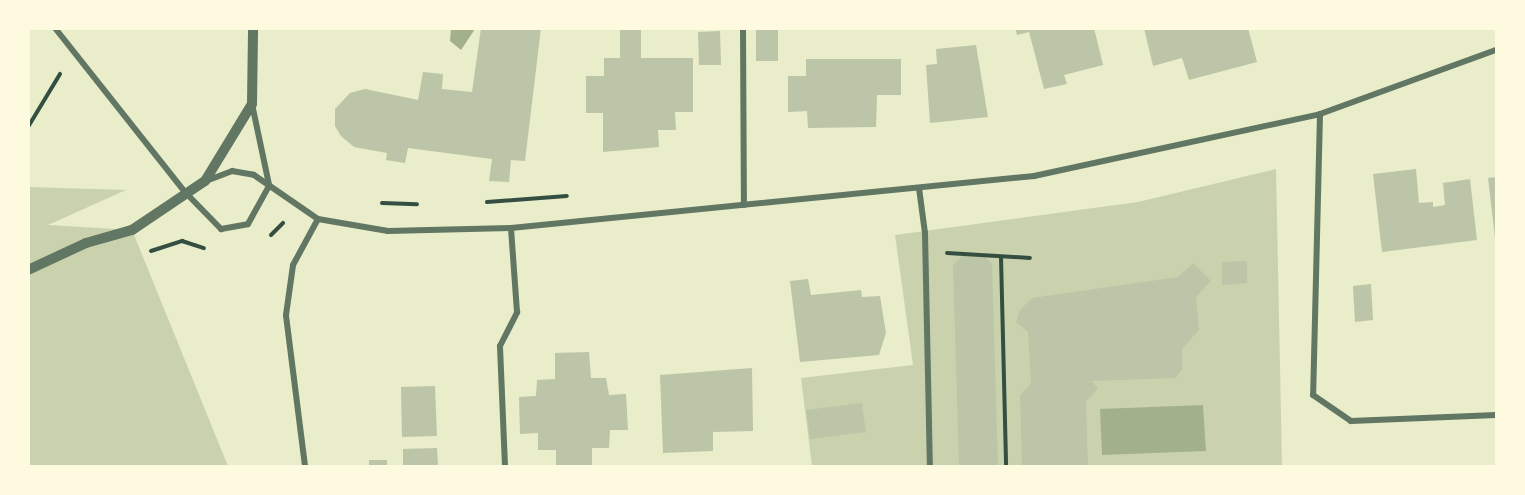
<!DOCTYPE html>
<style>
body{margin:0}
#map{position:relative;width:1525px;height:495px;overflow:hidden;background:#e9edc9;font-family:"DejaVu Sans",sans-serif}
div>[style]{position:absolute}
.green>*{inset:0;background:#cad2ad}
.water>*{inset:0;background:#a3b18a}
.building>*{inset:0;background:#bcc5a7}
.path>*{height:4px;margin:-2px;padding:0 2px;transform-origin:2px;border-radius:2px;background:#344e41}
.minor>*{height:6px;margin:-3px;padding:0 3px;transform-origin:3px;border-radius:3px;background:#617663}
.tertiary>*{height:10px;margin:-5px;padding:0 5px;transform-origin:5px;border-radius:5px;background:#617663}
span{translate:-50% -50%;white-space:nowrap;text-align:center;line-height:1.15;-webkit-text-stroke:4.5px #fefae0;paint-order:stroke}
.frame{position:absolute;inset:0;border:30px solid #fefae0;pointer-events:none}
</style>
<div id="map">
<div class="green">
<i style="clip-path:polygon(1276px 169px,1282px 466px,812px 466px,801px 378px,913px 365px,895px 235px,1138px 202px)"></i>
<i style="clip-path:polygon(29px 187px,126px 190px,48px 225px,132px 230px,228px 466px,29px 466px)"></i>
</div>
<div class="water">
<i style="clip-path:polygon(451px 29px,451px 28px,475px 29px,461px 50px,450px 41px)"></i>
<i style="clip-path:polygon(1203px 405px,1206px 451px,1102px 455px,1100px 409px)"></i>
</div>
<div class="building">
<i style="clip-path:polygon(481px 28px,541px 28px,525px 161px,511px 160px,509px 182px,489px 181px,492px 159px,408px 148px,405px 163px,386px 160px,387px 153px,354px 147px,341px 136px,335px 126px,335px 109px,350px 93px,365px 89px,418px 100px,423px 72px,443px 74px,442px 89px,472px 92px)"></i>
<i style="clip-path:polygon(756px 28px,778px 28px,778px 61px,756px 61px)"></i>
<i style="clip-path:polygon(1015px 28px,1094px 28px,1103px 65px,1064px 75px,1067px 84px,1044px 89px,1029px 32px,1017px 35px)"></i>
<i style="clip-path:polygon(1144px 28px,1248px 28px,1257px 62px,1189px 80px,1182px 58px,1153px 66px)"></i>
<i style="clip-path:polygon(620px 30px,641px 30px,641px 58px,693px 58px,693px 112px,675px 112px,676px 130px,658px 130px,659px 147px,603px 152px,603px 113px,586px 113px,586px 76px,604px 76px,604px 58px,620px 58px)"></i>
<i style="clip-path:polygon(720px 31px,721px 65px,699px 65px,698px 32px)"></i>
<i style="clip-path:polygon(976px 45px,988px 117px,930px 123px,926px 65px,937px 64px,936px 49px)"></i>
<i style="clip-path:polygon(806px 59px,901px 59px,901px 95px,877px 95px,876px 127px,808px 128px,807px 111px,788px 112px,788px 76px,806px 76px)"></i>
<i style="clip-path:polygon(1416px 169px,1419px 203px,1433px 202px,1433px 207px,1445px 205px,1443px 183px,1470px 179px,1477px 240px,1382px 252px,1373px 174px)"></i>
<i style="clip-path:polygon(1496px 177px,1496px 238px,1495px 238px,1488px 178px)"></i>
<i style="clip-path:polygon(983px 255px,992px 264px,998px 466px,959px 466px,953px 265px,962px 256px)"></i>
<i style="clip-path:polygon(1247px 261px,1247px 283px,1222px 285px,1222px 262px)"></i>
<i style="clip-path:polygon(1193px 263px,1211px 281px,1196px 297px,1199px 330px,1182px 349px,1182px 370px,1175px 378px,1092px 381px,1098px 389px,1086px 402px,1088px 466px,1022px 466px,1020px 395px,1031px 383px,1028px 332px,1016px 322px,1020px 310px,1032px 298px,1178px 277px)"></i>
<i style="clip-path:polygon(808px 279px,811px 295px,861px 290px,862px 297px,880px 296px,886px 333px,879px 355px,800px 362px,790px 281px)"></i>
<i style="clip-path:polygon(1371px 284px,1373px 320px,1355px 322px,1353px 286px)"></i>
<i style="clip-path:polygon(589px 352px,591px 378px,606px 378px,609px 395px,626px 394px,628px 430px,610px 430px,609px 448px,592px 448px,592px 466px,556px 466px,556px 450px,538px 450px,538px 433px,520px 434px,519px 397px,536px 396px,537px 380px,555px 379px,555px 353px)"></i>
<i style="clip-path:polygon(752px 368px,753px 431px,713px 432px,713px 451px,663px 453px,660px 375px)"></i>
<i style="clip-path:polygon(435px 386px,437px 436px,402px 437px,401px 387px)"></i>
<i style="clip-path:polygon(862px 403px,866px 432px,810px 439px,806px 410px)"></i>
<i style="clip-path:polygon(437px 448px,438px 466px,403px 466px,403px 449px)"></i>
<i style="clip-path:polygon(369px 460px,387px 460px,387px 466px,369px 466px)"></i>
</div>
<div class="path">
<i style="left:28px;top:127px;width:62px;rotate:-58.9deg"></i>
<i style="left:487px;top:202px;width:80px;rotate:-4.3deg"></i>
<i style="left:382px;top:203px;width:35px;rotate:2deg"></i>
<i style="left:271px;top:235px;width:17px;rotate:-45deg"></i>
<i style="left:151px;top:251px;width:33px;rotate:-18deg"></i>
<i style="left:182px;top:241px;width:23px;rotate:18deg"></i>
<i style="left:947px;top:253px;width:83px;rotate:3.4deg"></i>
<i style="left:1001px;top:257px;width:209px;rotate:88.6deg"></i>
</div>
<div class="minor">
<i style="left:55px;top:28px;width:209px;rotate:51.6deg"></i>
<i style="left:185px;top:192px;width:52px;rotate:45.8deg"></i>
<i style="left:221px;top:229px;width:27px;rotate:-10deg"></i>
<i style="left:248px;top:224px;width:43px;rotate:-61.1deg"></i>
<i style="left:743px;top:28px;width:177px;rotate:89.7deg"></i>
<i style="left:252px;top:104px;width:83px;rotate:78.1deg"></i>
<i style="left:1320px;top:114px;width:281px;rotate:91.4deg"></i>
<i style="left:1313px;top:395px;width:46px;rotate:34.4deg"></i>
<i style="left:1351px;top:421px;width:145px;rotate:-2.4deg"></i>
<i style="left:206px;top:181px;width:28px;rotate:-21deg"></i>
<i style="left:232px;top:171px;width:22px;rotate:10deg"></i>
<i style="left:254px;top:175px;width:78px;rotate:34.5deg"></i>
<i style="left:318px;top:219px;width:71px;rotate:9.7deg"></i>
<i style="left:388px;top:231px;width:123px;rotate:-1.4deg"></i>
<i style="left:511px;top:228px;width:526px;rotate:-5.68deg"></i>
<i style="left:1034px;top:176px;width:293px;rotate:-12.2deg"></i>
<i style="left:1320px;top:114px;width:187px;rotate:-20deg"></i>
<i style="left:919px;top:188px;width:45px;rotate:82.4deg"></i>
<i style="left:925px;top:233px;width:233px;rotate:88.8deg"></i>
<i style="left:305px;top:466px;width:152px;rotate:-97.2deg"></i>
<i style="left:286px;top:315px;width:50px;rotate:-82deg"></i>
<i style="left:293px;top:265px;width:52px;rotate:-61.5deg"></i>
<i style="left:505px;top:466px;width:120px;rotate:-92.4deg"></i>
<i style="left:500px;top:346px;width:38px;rotate:-63deg"></i>
<i style="left:517px;top:312px;width:84px;rotate:-94.1deg"></i>
</div>
<div class="tertiary">
<i style="left:28px;top:270px;width:64px;rotate:-25deg"></i>
<i style="left:86px;top:243px;width:48px;rotate:-15.8deg"></i>
<i style="left:132px;top:230px;width:88px;rotate:-33.9deg"></i>
<i style="left:205px;top:181px;width:90px;rotate:-58.6deg"></i>
<i style="left:252px;top:104px;width:76px;rotate:-89.2deg"></i>
</div>
<div class="frame"></div>
</div>
